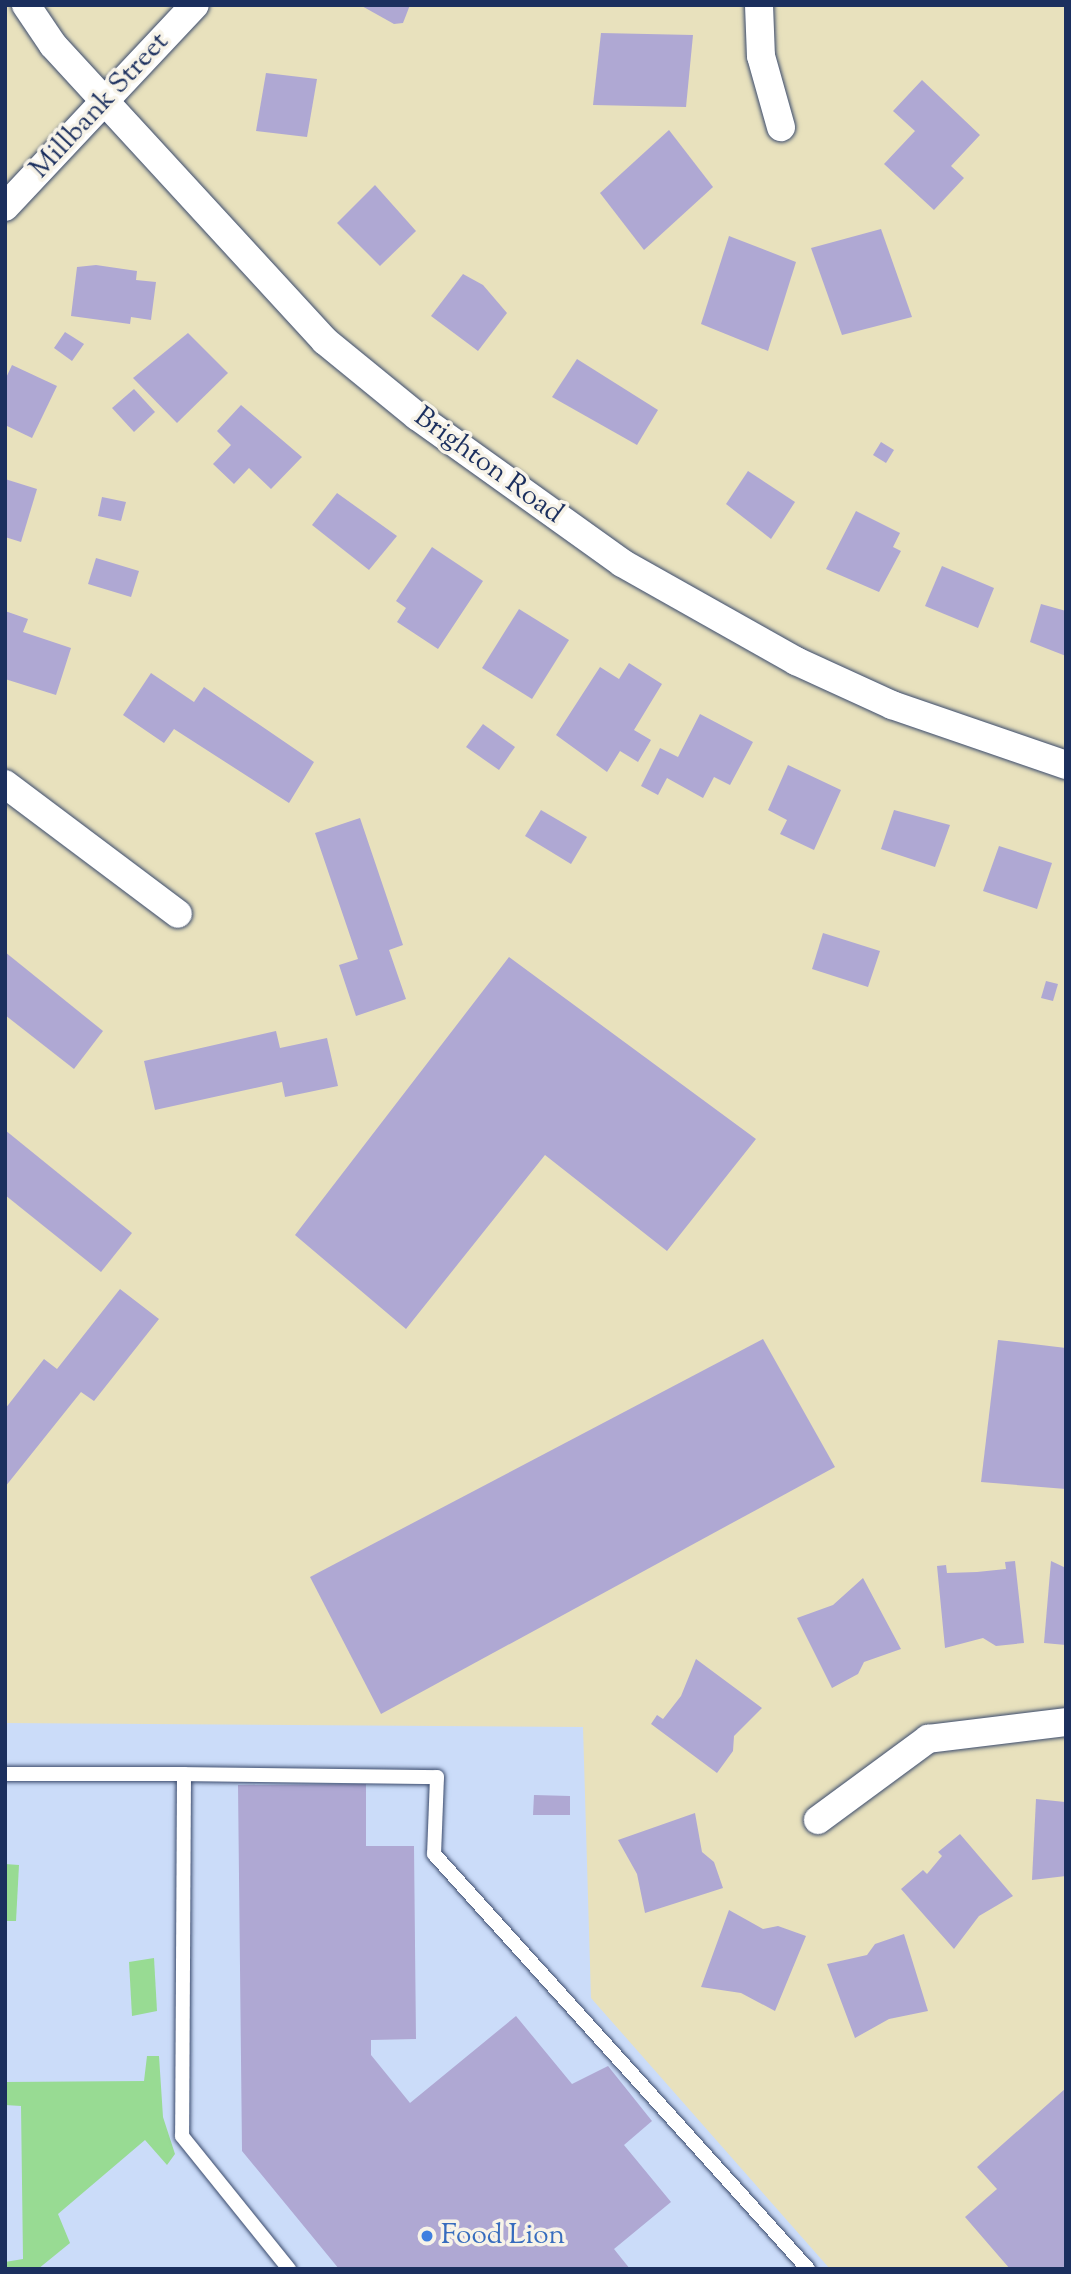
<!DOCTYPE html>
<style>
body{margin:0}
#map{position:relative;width:1071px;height:2274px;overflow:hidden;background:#e8e1bd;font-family:"Sorts Mill Goudy",serif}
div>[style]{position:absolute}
.built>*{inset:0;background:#cbdcf9}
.green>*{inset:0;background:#98db93}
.building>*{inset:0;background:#afa8d3}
.roads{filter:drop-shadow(0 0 2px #3a4a6c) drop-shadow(0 0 2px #3a4a6c)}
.lane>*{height:14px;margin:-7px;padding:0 7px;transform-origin:7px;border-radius:7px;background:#fff}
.street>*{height:28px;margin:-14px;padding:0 14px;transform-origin:14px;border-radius:14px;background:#fff}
.dots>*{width:19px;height:19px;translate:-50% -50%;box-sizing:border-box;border:4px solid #f7f3e8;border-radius:50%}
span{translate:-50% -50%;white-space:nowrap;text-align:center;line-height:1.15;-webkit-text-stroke:7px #f7f3e8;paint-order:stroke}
.street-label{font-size:28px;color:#1b2f5e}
.shop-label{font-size:28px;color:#366cbe}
.left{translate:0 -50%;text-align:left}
.frame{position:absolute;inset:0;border:7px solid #1b2f5e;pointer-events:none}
</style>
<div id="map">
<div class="built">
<i style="clip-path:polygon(5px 1723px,583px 1727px,591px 1998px,830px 2269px,5px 2269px)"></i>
</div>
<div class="green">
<i style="clip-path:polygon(5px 1864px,19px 1865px,16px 1921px,5px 1921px)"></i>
<i style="clip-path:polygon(154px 1958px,157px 2011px,132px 2016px,129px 1962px)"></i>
<i style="clip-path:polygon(147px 2056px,159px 2056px,163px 2117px,175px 2154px,167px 2165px,145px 2140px,58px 2214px,70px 2243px,38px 2269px,5px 2269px,5px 2262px,23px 2259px,21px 2106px,5px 2105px,5px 2082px,144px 2081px)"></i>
</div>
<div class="building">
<i style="clip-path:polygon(360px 5px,410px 5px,403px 23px,394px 24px)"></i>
<i style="clip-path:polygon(601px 33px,693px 35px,686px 107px,593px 105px)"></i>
<i style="clip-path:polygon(266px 73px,317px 79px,307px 137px,256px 131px)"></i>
<i style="clip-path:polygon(922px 80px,980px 135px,951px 166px,964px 178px,934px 210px,884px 164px,915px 131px,893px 111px)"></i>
<i style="clip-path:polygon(669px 130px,713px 187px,644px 250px,600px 193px)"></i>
<i style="clip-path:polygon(375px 185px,416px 231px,380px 266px,337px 223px)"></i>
<i style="clip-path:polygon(881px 229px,912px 317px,842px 335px,811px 248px)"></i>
<i style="clip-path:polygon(729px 236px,796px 262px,768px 351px,701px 324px)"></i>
<i style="clip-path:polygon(96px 265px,137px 271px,136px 280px,156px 282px,151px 320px,131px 317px,130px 324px,71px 316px,77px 267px)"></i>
<i style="clip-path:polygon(463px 274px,483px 285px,507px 313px,478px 351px,431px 316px)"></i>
<i style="clip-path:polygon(65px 332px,84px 344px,72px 361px,54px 348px)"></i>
<i style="clip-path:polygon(188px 333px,228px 373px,177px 423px,133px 378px)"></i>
<i style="clip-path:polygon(577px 359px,658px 410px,637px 445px,552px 397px)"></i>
<i style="clip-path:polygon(12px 365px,57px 386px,32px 438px,5px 425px,5px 380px)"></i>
<i style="clip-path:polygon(134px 389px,155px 412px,134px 432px,112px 408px)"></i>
<i style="clip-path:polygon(241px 405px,302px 457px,271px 489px,249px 468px,234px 484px,213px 464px,231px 445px,217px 431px)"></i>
<i style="clip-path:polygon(881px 442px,894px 450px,886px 463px,873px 455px)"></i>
<i style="clip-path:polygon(748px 471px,795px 502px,771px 539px,726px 504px)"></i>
<i style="clip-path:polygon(5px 479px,37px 489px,21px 542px,5px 537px)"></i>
<i style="clip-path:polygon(337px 493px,397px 536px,369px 570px,312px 525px)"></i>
<i style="clip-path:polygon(102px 497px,126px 502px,121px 521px,98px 516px)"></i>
<i style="clip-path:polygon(856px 511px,900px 533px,893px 547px,901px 551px,879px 592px,826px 569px)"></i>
<i style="clip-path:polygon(432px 547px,483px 581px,438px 649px,397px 622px,406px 608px,396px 601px)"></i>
<i style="clip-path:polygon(96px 558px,139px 571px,131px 597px,88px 584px)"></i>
<i style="clip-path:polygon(942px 566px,994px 588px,978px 628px,925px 606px)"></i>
<i style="clip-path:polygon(1041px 604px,1066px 611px,1066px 656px,1030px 642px)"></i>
<i style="clip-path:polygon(519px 609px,569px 640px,532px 699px,482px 668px)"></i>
<i style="clip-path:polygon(5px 611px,28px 619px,23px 632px,71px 648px,56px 695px,5px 679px)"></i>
<i style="clip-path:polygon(629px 663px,662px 684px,634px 730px,651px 740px,638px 762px,620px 751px,607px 772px,556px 735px,600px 667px,619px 679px)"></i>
<i style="clip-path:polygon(151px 673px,194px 702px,204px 687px,314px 762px,289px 803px,174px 729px,164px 743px,123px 715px)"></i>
<i style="clip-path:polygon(700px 714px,753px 742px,730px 785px,714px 777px,703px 798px,667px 778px,658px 795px,641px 786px,660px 748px,678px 757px)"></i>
<i style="clip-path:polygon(483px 724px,515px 747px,499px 770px,466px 747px)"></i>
<i style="clip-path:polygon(788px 765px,841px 790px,814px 850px,780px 834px,787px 820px,768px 810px)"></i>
<i style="clip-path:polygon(541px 810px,587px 837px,571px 864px,525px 836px)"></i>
<i style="clip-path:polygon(894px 810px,950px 825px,935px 867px,881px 849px)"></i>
<i style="clip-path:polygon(360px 818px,403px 945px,389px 950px,406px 999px,356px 1016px,339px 965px,358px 959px,315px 833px)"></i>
<i style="clip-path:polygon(999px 846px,1052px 863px,1037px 909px,983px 891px)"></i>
<i style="clip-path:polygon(823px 933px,880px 951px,868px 987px,812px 969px)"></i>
<i style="clip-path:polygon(5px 952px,103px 1031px,74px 1069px,5px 1015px)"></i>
<i style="clip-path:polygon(509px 957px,756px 1139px,667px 1251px,545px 1155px,406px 1329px,295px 1235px)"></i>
<i style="clip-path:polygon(1046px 981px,1058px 984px,1053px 1001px,1041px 998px)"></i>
<i style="clip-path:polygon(276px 1031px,280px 1048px,327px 1038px,338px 1086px,285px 1097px,282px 1082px,155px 1110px,144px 1061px)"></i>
<i style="clip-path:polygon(5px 1130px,132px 1233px,101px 1272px,5px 1195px)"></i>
<i style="clip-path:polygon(120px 1289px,159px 1319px,94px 1401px,81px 1392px,5px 1487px,5px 1409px,44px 1359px,57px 1369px)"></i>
<i style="clip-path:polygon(763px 1339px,835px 1467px,381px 1714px,310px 1577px)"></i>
<i style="clip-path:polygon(998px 1340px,1066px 1348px,1066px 1489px,981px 1482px)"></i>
<i style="clip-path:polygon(1015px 1561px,1024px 1643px,996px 1646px,983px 1638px,945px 1648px,937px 1566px,946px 1565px,947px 1573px,977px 1572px,1006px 1569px,1005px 1562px)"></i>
<i style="clip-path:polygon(1051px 1561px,1066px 1568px,1066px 1645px,1044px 1643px)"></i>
<i style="clip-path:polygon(863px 1578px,901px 1649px,864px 1662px,858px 1674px,832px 1688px,797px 1618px,833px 1605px)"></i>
<i style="clip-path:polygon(696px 1659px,762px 1708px,734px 1736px,733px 1751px,717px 1773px,651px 1724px,657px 1715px,663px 1719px,681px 1696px)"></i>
<i style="clip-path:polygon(366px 1784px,366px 1846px,414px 1846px,416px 2039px,371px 2040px,371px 2055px,410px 2103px,516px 2016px,572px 2084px,608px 2066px,652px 2121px,624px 2145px,671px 2202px,614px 2249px,630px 2269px,339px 2269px,242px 2151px,238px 1785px)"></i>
<i style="clip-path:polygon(534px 1795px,570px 1796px,570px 1815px,533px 1815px)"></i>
<i style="clip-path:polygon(1036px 1799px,1065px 1802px,1066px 1876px,1032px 1880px)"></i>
<i style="clip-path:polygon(695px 1813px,702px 1852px,714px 1862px,723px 1888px,645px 1913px,637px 1874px,618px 1840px)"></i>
<i style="clip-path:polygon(960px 1834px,1013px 1896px,979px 1916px,954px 1949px,901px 1889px,923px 1870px,927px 1874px,942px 1856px,938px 1852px)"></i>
<i style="clip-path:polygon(729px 1910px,763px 1929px,778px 1926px,806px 1936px,775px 2011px,741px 1993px,701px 1987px)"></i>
<i style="clip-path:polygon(904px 1934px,928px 2011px,889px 2019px,855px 2038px,827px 1964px,867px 1955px,875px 1944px)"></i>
<i style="clip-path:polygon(1066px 2088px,1066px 2269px,1010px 2269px,965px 2217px,997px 2189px,977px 2167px)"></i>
</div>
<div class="roads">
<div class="lane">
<i style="left:5px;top:1774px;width:179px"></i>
<i style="left:184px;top:1774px;width:362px;rotate:90.3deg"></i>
<i style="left:182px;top:2136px;width:171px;rotate:51.2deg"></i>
<i style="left:184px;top:1774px;width:253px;rotate:0.7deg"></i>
<i style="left:437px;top:1777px;width:77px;rotate:92.2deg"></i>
<i style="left:434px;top:1854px;width:559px;rotate:47.97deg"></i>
</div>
<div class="street">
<i style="left:26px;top:5px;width:48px;rotate:56deg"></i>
<i style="left:53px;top:45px;width:402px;rotate:47.4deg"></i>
<i style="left:325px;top:341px;width:119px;rotate:39.2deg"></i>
<i style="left:417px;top:416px;width:252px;rotate:35.6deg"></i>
<i style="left:622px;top:563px;width:200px;rotate:29.4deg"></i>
<i style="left:796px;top:661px;width:106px;rotate:24.6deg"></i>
<i style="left:892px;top:705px;width:184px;rotate:19deg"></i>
<i style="left:759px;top:5px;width:51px;rotate:87.8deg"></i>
<i style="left:761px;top:56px;width:74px;rotate:74.3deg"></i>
<i style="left:5px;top:207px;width:277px;rotate:-46.8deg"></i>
<i style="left:5px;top:784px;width:216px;rotate:36.9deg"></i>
<i style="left:818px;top:1820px;width:137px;rotate:-36.4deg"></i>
<i style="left:928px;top:1739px;width:139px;rotate:-7deg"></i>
</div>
</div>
<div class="dots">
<i style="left:427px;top:2236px;background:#3f7fe0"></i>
</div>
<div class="street-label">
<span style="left:100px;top:106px;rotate:-47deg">Millbank Street</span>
<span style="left:488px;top:466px;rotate:36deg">Brighton Road</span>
</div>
<div class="shop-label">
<span class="left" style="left:441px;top:2236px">Food Lion</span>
</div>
<div class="frame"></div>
</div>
